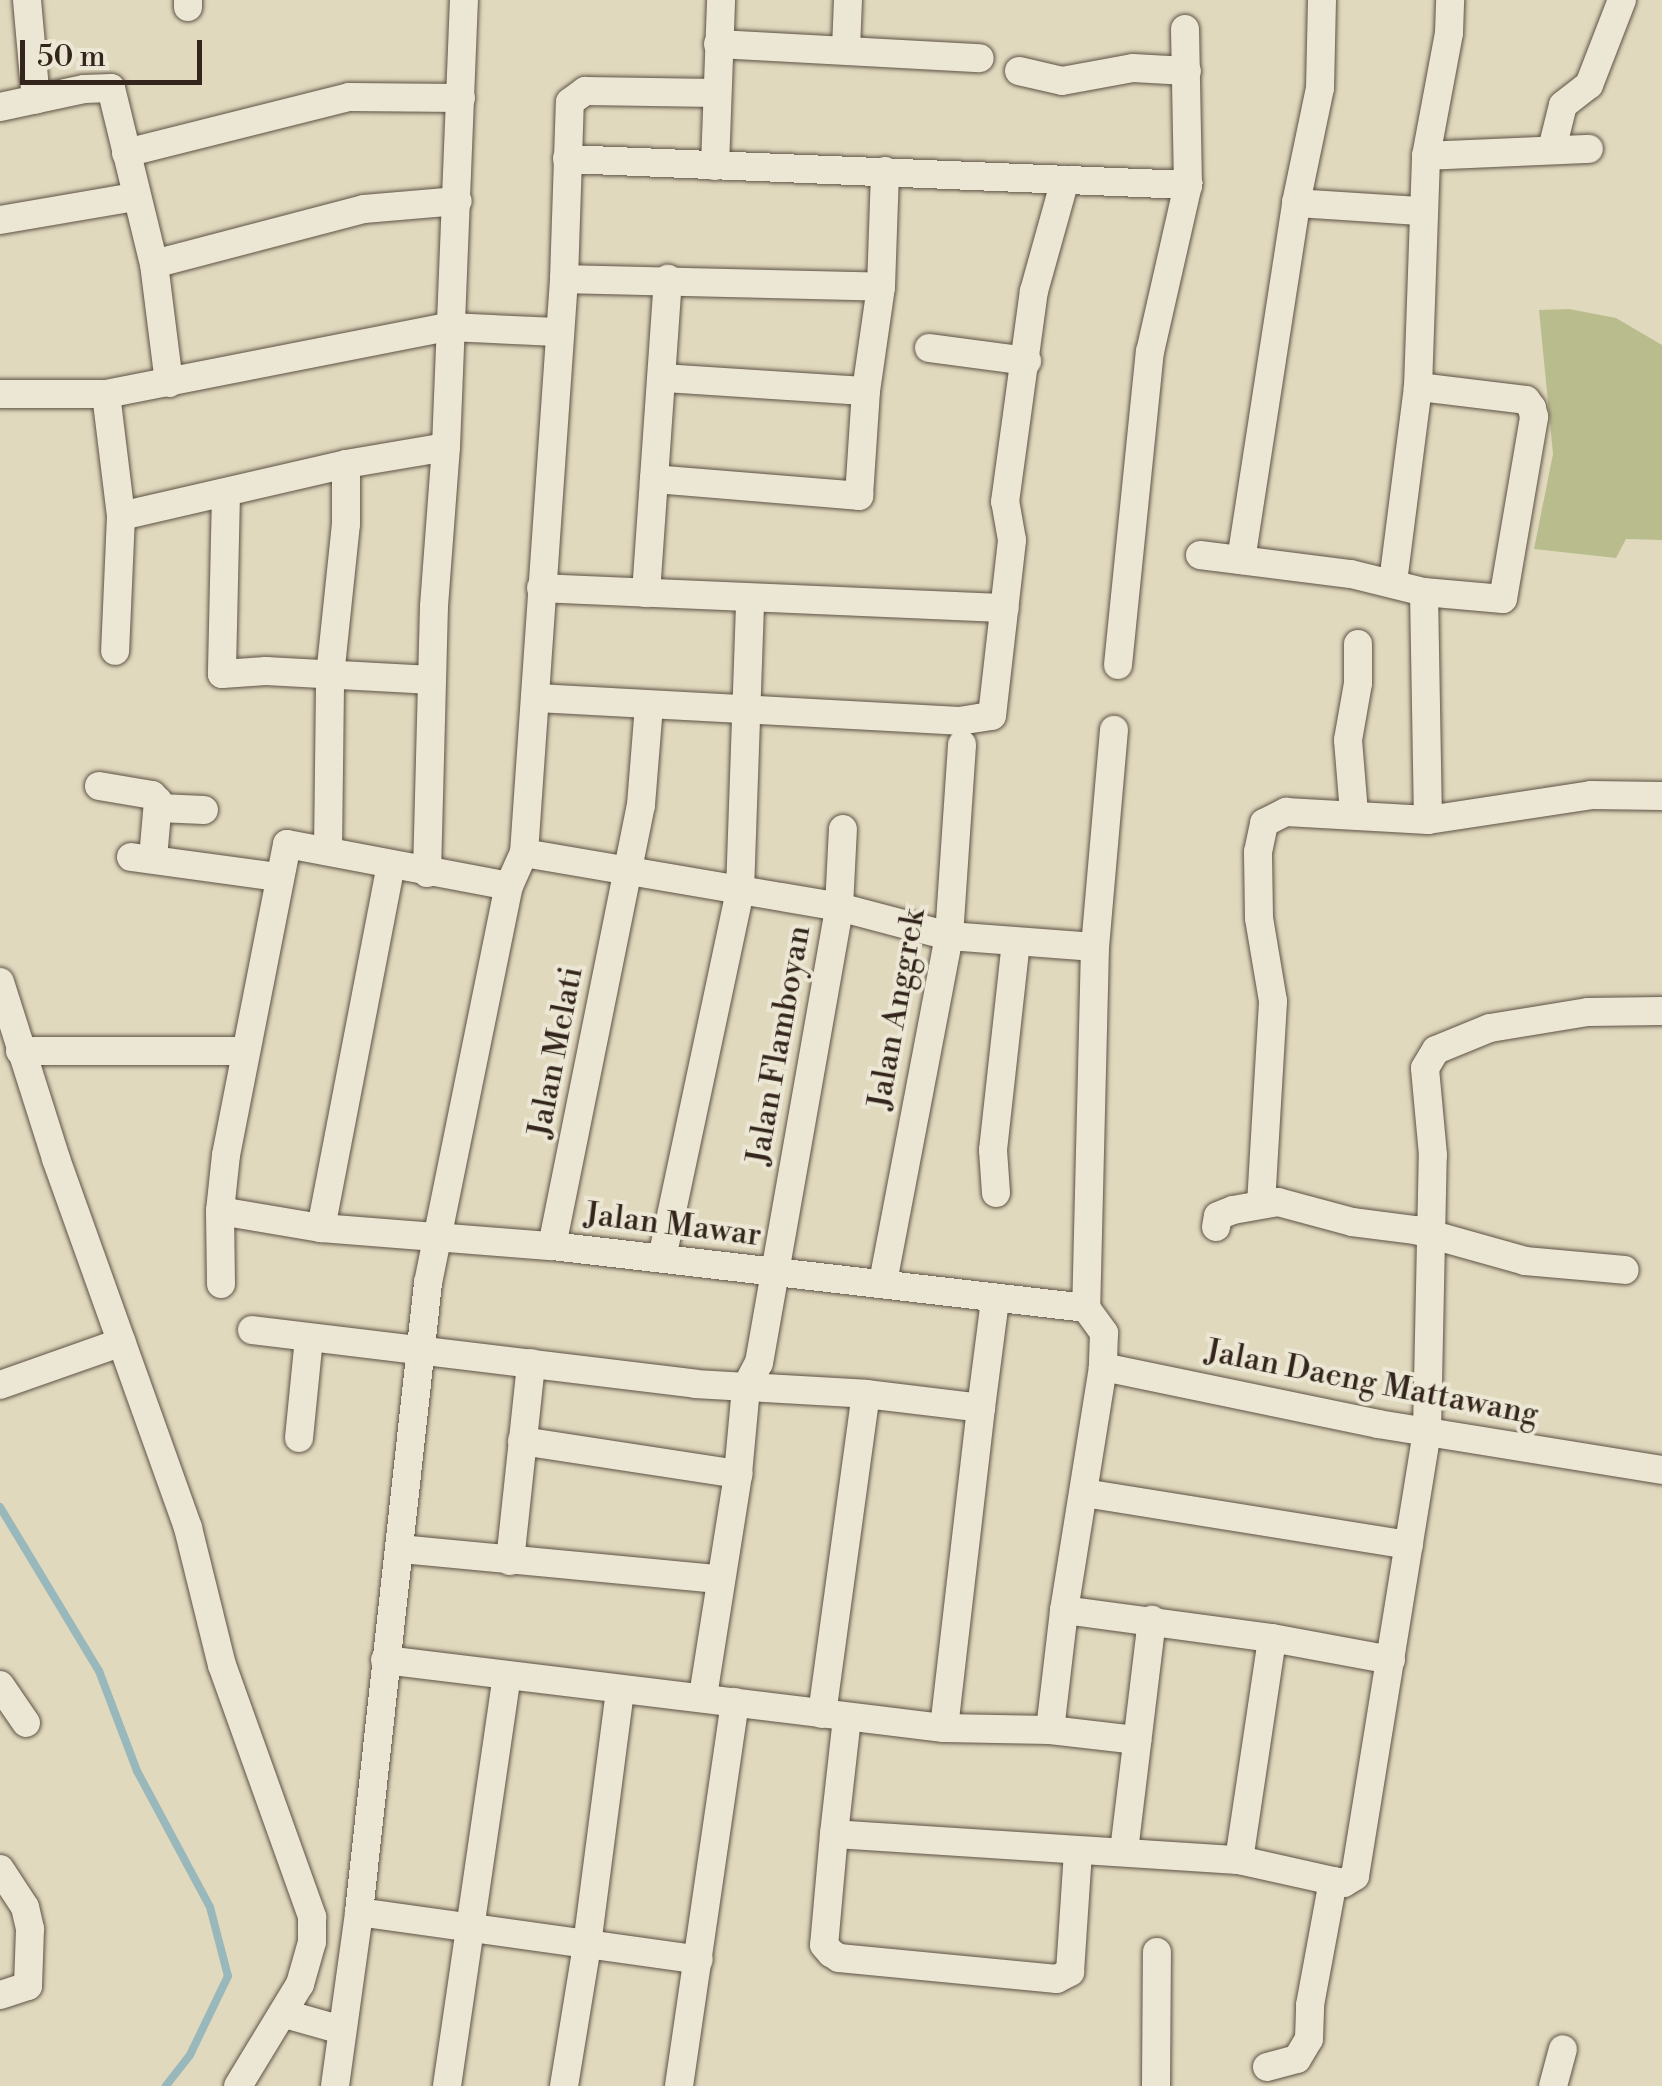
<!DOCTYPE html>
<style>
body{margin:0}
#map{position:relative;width:1662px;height:2086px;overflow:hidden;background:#e1d9be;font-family:"Libre Bodoni",serif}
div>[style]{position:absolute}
.green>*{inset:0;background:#b9bd8d}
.stream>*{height:8px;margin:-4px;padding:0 4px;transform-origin:4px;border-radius:4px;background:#98b8bc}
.roads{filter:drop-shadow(0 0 2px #5e5244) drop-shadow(0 0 2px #5e5244)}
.minor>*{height:28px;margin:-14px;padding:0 14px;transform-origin:14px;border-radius:14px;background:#ece6d5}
span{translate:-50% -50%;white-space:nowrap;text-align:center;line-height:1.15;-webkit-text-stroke:8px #ece6d5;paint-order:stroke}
.street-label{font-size:32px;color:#33251c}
.scale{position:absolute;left:20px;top:40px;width:182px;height:45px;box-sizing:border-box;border:5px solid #33251c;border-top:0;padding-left:12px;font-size:30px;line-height:35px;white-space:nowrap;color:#33251c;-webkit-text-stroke:8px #ece6d5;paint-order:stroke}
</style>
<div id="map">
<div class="green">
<i style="clip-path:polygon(1569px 309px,1616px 318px,1662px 345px,1662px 540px,1626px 539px,1616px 558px,1534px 549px,1553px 454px,1539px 310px)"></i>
</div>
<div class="stream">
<i style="left:0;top:1507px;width:192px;rotate:58.9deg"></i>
<i style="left:99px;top:1671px;width:107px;rotate:69.2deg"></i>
<i style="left:137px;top:1771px;width:154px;rotate:61.8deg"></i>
<i style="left:210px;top:1907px;width:71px;rotate:75.4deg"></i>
<i style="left:228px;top:1976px;width:88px;rotate:115.7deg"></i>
<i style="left:190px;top:2055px;width:39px;rotate:128deg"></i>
</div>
<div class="roads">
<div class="minor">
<i style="left:27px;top:0;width:100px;rotate:84.9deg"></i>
<i style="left:1322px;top:0;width:88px;rotate:91.3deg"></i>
<i style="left:1320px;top:88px;width:117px;rotate:101.8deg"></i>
<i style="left:1296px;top:203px;width:125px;rotate:3.7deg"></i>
<i style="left:188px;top:7px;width:7px;rotate:-90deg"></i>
<i style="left:718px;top:44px;width:262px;rotate:3.1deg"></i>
<i style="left:846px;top:49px;width:49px;rotate:-87.7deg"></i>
<i style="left:1019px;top:71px;width:44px;rotate:13.1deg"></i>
<i style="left:1062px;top:81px;width:72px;rotate:-10.4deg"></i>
<i style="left:1133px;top:68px;width:54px;rotate:3.2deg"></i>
<i style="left:0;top:107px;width:86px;rotate:-12.1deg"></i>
<i style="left:84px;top:89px;width:27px;rotate:-2deg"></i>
<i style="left:111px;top:88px;width:181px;rotate:76.3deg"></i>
<i style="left:154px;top:264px;width:120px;rotate:82.8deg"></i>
<i style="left:1552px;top:149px;width:45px;rotate:-76deg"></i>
<i style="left:1563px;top:105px;width:33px;rotate:-38deg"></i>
<i style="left:1589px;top:85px;width:91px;rotate:-68.8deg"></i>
<i style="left:126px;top:153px;width:230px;rotate:-14.1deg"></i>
<i style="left:349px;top:97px;width:112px;rotate:0.5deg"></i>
<i style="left:1426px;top:156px;width:163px;rotate:-2.5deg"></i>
<i style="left:567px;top:159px;width:622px;rotate:2.4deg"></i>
<i style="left:715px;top:166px;width:166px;rotate:-87.9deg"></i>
<i style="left:0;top:220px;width:137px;rotate:-9.7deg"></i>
<i style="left:154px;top:264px;width:217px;rotate:-14.7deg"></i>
<i style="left:364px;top:209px;width:94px;rotate:-4.9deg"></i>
<i style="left:564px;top:279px;width:317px;rotate:1.4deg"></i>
<i style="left:929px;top:348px;width:99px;rotate:7.6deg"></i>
<i style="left:664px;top:378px;width:202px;rotate:3.7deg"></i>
<i style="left:0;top:394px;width:106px"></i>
<i style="left:106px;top:394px;width:349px;rotate:-11.1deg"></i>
<i style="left:449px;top:327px;width:108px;rotate:2.7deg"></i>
<i style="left:106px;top:394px;width:123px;rotate:83deg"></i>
<i style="left:121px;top:516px;width:135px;rotate:92.5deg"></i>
<i style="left:654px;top:479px;width:206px;rotate:4.7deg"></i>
<i style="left:859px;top:496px;width:105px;rotate:-86.2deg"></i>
<i style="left:866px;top:391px;width:105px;rotate:-81.8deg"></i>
<i style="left:881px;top:287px;width:116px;rotate:-88deg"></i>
<i style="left:226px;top:494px;width:180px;rotate:91.3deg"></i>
<i style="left:222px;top:674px;width:44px;rotate:-3.9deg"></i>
<i style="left:266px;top:671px;width:166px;rotate:3.1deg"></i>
<i style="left:121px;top:516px;width:231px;rotate:-13deg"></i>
<i style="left:346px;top:464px;width:101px;rotate:-9.6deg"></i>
<i style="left:1200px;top:555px;width:152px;rotate:7.2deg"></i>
<i style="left:1351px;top:574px;width:75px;rotate:13.9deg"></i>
<i style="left:1424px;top:592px;width:79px;rotate:5.1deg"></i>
<i style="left:1503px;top:599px;width:185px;rotate:-80.3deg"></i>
<i style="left:1534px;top:417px;width:9px;rotate:-103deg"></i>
<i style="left:1532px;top:408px;width:10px;rotate:-127deg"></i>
<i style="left:1526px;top:400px;width:109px;rotate:-173.1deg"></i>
<i style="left:1241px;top:560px;width:361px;rotate:-81.2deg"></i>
<i style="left:1393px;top:582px;width:197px;rotate:-82.7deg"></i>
<i style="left:1418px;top:387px;width:231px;rotate:-88deg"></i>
<i style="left:1426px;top:156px;width:125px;rotate:-79.4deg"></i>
<i style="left:1449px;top:33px;width:33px;rotate:-88deg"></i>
<i style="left:541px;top:588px;width:464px;rotate:2.5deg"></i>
<i style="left:1424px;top:592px;width:228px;rotate:89deg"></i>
<i style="left:646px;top:593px;width:315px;rotate:-86deg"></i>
<i style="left:1118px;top:665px;width:315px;rotate:-84.2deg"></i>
<i style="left:1150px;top:352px;width:171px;rotate:-77.2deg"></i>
<i style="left:1188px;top:185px;width:156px;rotate:-91.1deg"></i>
<i style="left:537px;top:698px;width:423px;rotate:3.1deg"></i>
<i style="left:959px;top:721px;width:33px;rotate:-9deg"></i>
<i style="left:992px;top:716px;width:177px;rotate:-83.5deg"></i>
<i style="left:1012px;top:540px;width:39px;rotate:-100deg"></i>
<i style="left:1005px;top:502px;width:213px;rotate:-82.2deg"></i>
<i style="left:1034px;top:291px;width:115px;rotate:-74.4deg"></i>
<i style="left:99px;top:786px;width:54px;rotate:9.6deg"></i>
<i style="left:152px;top:795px;width:8px;rotate:45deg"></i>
<i style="left:158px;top:801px;width:57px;rotate:95deg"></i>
<i style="left:159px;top:808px;width:45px;rotate:2.5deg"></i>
<i style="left:1354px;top:813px;width:73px;rotate:-94.7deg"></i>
<i style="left:1348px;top:740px;width:58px;rotate:-80deg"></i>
<i style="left:1358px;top:683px;width:39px;rotate:-90deg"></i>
<i style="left:328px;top:850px;width:174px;rotate:-89.3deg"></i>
<i style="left:330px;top:676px;width:153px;rotate:-84deg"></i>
<i style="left:346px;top:524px;width:60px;rotate:-90deg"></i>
<i style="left:524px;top:853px;width:575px;rotate:-86.01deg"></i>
<i style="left:564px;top:279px;width:177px;rotate:-88.1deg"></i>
<i style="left:570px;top:102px;width:19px;rotate:-36deg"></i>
<i style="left:585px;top:91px;width:132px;rotate:0.9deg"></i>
<i style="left:131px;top:857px;width:147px;rotate:7.8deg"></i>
<i style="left:427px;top:873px;width:267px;rotate:-88.5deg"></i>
<i style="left:434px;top:606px;width:159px;rotate:-85.7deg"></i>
<i style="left:446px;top:447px;width:447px;rotate:-87.7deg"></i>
<i style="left:1095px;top:947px;width:218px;rotate:-85deg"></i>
<i style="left:0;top:982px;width:186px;rotate:72.4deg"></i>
<i style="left:56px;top:1159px;width:392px;rotate:70.3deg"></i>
<i style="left:188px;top:1528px;width:141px;rotate:76.1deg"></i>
<i style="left:222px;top:1665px;width:268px;rotate:70.3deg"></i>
<i style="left:312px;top:1917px;width:25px;rotate:90deg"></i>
<i style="left:312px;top:1942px;width:44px;rotate:105.9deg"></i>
<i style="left:300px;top:1984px;width:119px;rotate:121.3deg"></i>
<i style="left:20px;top:1051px;width:224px"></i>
<i style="left:996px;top:1193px;width:43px;rotate:-94deg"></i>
<i style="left:993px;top:1150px;width:209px;rotate:-83.7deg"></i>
<i style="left:1261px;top:1204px;width:203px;rotate:-86.6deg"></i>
<i style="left:1273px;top:1001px;width:84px;rotate:-99.6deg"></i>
<i style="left:1259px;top:918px;width:66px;rotate:-90.9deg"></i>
<i style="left:1258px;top:852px;width:30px;rotate:-78deg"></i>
<i style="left:1264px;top:823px;width:25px;rotate:-27deg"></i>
<i style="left:1286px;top:812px;width:142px;rotate:3.2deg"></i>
<i style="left:1428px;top:820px;width:165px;rotate:-8.7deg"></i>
<i style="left:1591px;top:795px;width:71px;rotate:0.8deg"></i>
<i style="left:220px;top:1211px;width:102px;rotate:9.6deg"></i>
<i style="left:321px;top:1228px;width:232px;rotate:4.5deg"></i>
<i style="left:552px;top:1246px;width:538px;rotate:6.62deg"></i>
<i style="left:1086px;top:1308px;width:31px;rotate:54deg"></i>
<i style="left:1104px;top:1333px;width:34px;rotate:92deg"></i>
<i style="left:1103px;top:1367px;width:281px;rotate:11.7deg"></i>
<i style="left:1378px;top:1424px;width:288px;rotate:9.2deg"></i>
<i style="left:1216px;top:1227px;width:11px;rotate:-80deg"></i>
<i style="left:1218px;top:1216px;width:16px;rotate:-22deg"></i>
<i style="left:1233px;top:1210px;width:46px;rotate:-10.1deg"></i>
<i style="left:1278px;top:1202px;width:77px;rotate:15.1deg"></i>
<i style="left:1352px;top:1222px;width:64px;rotate:7.2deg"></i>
<i style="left:1415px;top:1230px;width:114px;rotate:15.7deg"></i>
<i style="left:1525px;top:1261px;width:100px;rotate:5.1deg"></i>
<i style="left:321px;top:1228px;width:370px;rotate:-79.1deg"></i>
<i style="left:552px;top:1246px;width:450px;rotate:-78.6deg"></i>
<i style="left:641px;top:805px;width:99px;rotate:-85.4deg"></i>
<i style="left:662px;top:1258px;width:375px;rotate:-78deg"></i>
<i style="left:740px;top:891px;width:293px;rotate:-88deg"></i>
<i style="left:883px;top:1282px;width:352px;rotate:-79.2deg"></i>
<i style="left:949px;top:936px;width:192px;rotate:-86.1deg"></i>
<i style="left:221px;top:1284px;width:73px;rotate:-90.8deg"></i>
<i style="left:220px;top:1211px;width:56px;rotate:-83.9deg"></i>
<i style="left:226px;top:1155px;width:317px;rotate:-78.9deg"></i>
<i style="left:287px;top:844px;width:226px;rotate:10.7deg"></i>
<i style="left:509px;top:886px;width:36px;rotate:-66deg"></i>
<i style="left:524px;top:853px;width:320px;rotate:9.7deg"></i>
<i style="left:839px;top:907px;width:114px;rotate:14.8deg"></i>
<i style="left:949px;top:936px;width:146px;rotate:4.3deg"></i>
<i style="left:1095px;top:947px;width:361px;rotate:91.4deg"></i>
<i style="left:252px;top:1330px;width:446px;rotate:6.9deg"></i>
<i style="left:695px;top:1384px;width:171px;rotate:3.3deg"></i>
<i style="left:866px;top:1394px;width:116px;rotate:6.9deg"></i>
<i style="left:981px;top:1408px;width:322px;rotate:96.6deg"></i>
<i style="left:1103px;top:1367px;width:246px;rotate:99.1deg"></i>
<i style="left:1064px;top:1610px;width:210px;rotate:7.7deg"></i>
<i style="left:1272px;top:1638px;width:121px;rotate:10.5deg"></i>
<i style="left:0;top:1385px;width:129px;rotate:-19.4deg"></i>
<i style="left:981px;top:1408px;width:109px;rotate:-82.6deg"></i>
<i style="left:299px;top:1438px;width:100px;rotate:-84.3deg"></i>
<i style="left:522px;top:1441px;width:219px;rotate:8.7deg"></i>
<i style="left:1084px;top:1493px;width:329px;rotate:9.1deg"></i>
<i style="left:400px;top:1549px;width:319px;rotate:5.4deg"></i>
<i style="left:510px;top:1561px;width:199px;rotate:-83.9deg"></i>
<i style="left:385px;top:1660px;width:563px;rotate:6.94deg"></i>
<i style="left:944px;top:1728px;width:106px;rotate:1.1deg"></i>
<i style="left:1050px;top:1730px;width:88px;rotate:6.6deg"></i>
<i style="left:0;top:1685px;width:46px;rotate:55.6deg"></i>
<i style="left:703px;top:1696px;width:225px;rotate:-81deg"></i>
<i style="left:738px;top:1474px;width:87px;rotate:-84.7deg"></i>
<i style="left:746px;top:1387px;width:27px;rotate:-62deg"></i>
<i style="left:759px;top:1363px;width:463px;rotate:-80deg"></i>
<i style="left:839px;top:907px;width:78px;rotate:-87.1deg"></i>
<i style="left:822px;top:1714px;width:323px;rotate:-82.2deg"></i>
<i style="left:847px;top:1718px;width:117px;rotate:96.4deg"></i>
<i style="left:834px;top:1834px;width:406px;rotate:3.7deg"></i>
<i style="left:1239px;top:1860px;width:96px;rotate:12.6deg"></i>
<i style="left:1333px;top:1881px;width:11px;rotate:10deg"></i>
<i style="left:1344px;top:1883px;width:13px;rotate:-32deg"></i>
<i style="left:1355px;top:1876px;width:451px;rotate:-80.8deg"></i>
<i style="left:1427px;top:1431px;width:276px;rotate:-88.8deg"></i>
<i style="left:1433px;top:1155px;width:87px;rotate:-95.3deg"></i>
<i style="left:1425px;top:1068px;width:21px;rotate:-59deg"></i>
<i style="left:1436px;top:1050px;width:58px;rotate:-22.2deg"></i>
<i style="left:1490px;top:1028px;width:99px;rotate:-9.3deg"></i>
<i style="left:1588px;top:1012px;width:74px;rotate:-0.8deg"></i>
<i style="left:1050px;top:1730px;width:121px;rotate:-83.3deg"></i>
<i style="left:834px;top:1834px;width:111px;rotate:95.1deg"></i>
<i style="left:824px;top:1945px;width:11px;rotate:49deg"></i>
<i style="left:831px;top:1953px;width:9px;rotate:32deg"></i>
<i style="left:839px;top:1958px;width:219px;rotate:5.5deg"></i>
<i style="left:1057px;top:1979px;width:15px;rotate:-28deg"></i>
<i style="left:1070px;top:1972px;width:121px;rotate:-86.2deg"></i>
<i style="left:1124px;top:1851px;width:233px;rotate:-83.1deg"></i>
<i style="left:1239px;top:1860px;width:224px;rotate:-81.5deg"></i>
<i style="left:0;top:1869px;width:45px;rotate:56.7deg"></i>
<i style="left:25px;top:1907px;width:23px;rotate:77deg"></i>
<i style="left:30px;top:1929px;width:57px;rotate:92deg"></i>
<i style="left:28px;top:1986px;width:29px;rotate:162deg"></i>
<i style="left:359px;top:1912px;width:343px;rotate:8deg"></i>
<i style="left:285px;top:2014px;width:59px;rotate:15.7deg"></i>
<i style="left:1267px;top:2067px;width:31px;rotate:-15deg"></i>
<i style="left:1297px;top:2059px;width:23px;rotate:-59deg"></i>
<i style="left:1309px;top:2039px;width:34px;rotate:-88deg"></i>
<i style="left:1310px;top:2005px;width:126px;rotate:-79.5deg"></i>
<i style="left:335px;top:2086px;width:176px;rotate:-82.1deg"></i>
<i style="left:359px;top:1912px;width:633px;rotate:-83.74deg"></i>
<i style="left:428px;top:1283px;width:405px;rotate:-78.5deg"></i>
<i style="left:447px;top:2086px;width:415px;rotate:-81.7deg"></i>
<i style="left:564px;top:2086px;width:143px;rotate:-80.7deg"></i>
<i style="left:587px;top:1945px;width:257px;rotate:-82.6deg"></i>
<i style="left:679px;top:2086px;width:388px;rotate:-81.7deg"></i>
<i style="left:1156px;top:2086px;width:134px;rotate:-89.6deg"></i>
<i style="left:1553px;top:2086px;width:38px;rotate:-75deg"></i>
</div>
</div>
<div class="street-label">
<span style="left:897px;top:1009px;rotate:-80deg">Jalan Anggrek</span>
<span style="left:779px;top:1045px;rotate:-80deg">Jalan Flamboyan</span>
<span style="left:556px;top:1052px;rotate:-79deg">Jalan Melati</span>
<span style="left:673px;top:1225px;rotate:7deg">Jalan Mawar</span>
<span style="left:1372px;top:1383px;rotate:11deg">Jalan Daeng Mattawang</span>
</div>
<div class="scale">50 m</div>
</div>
